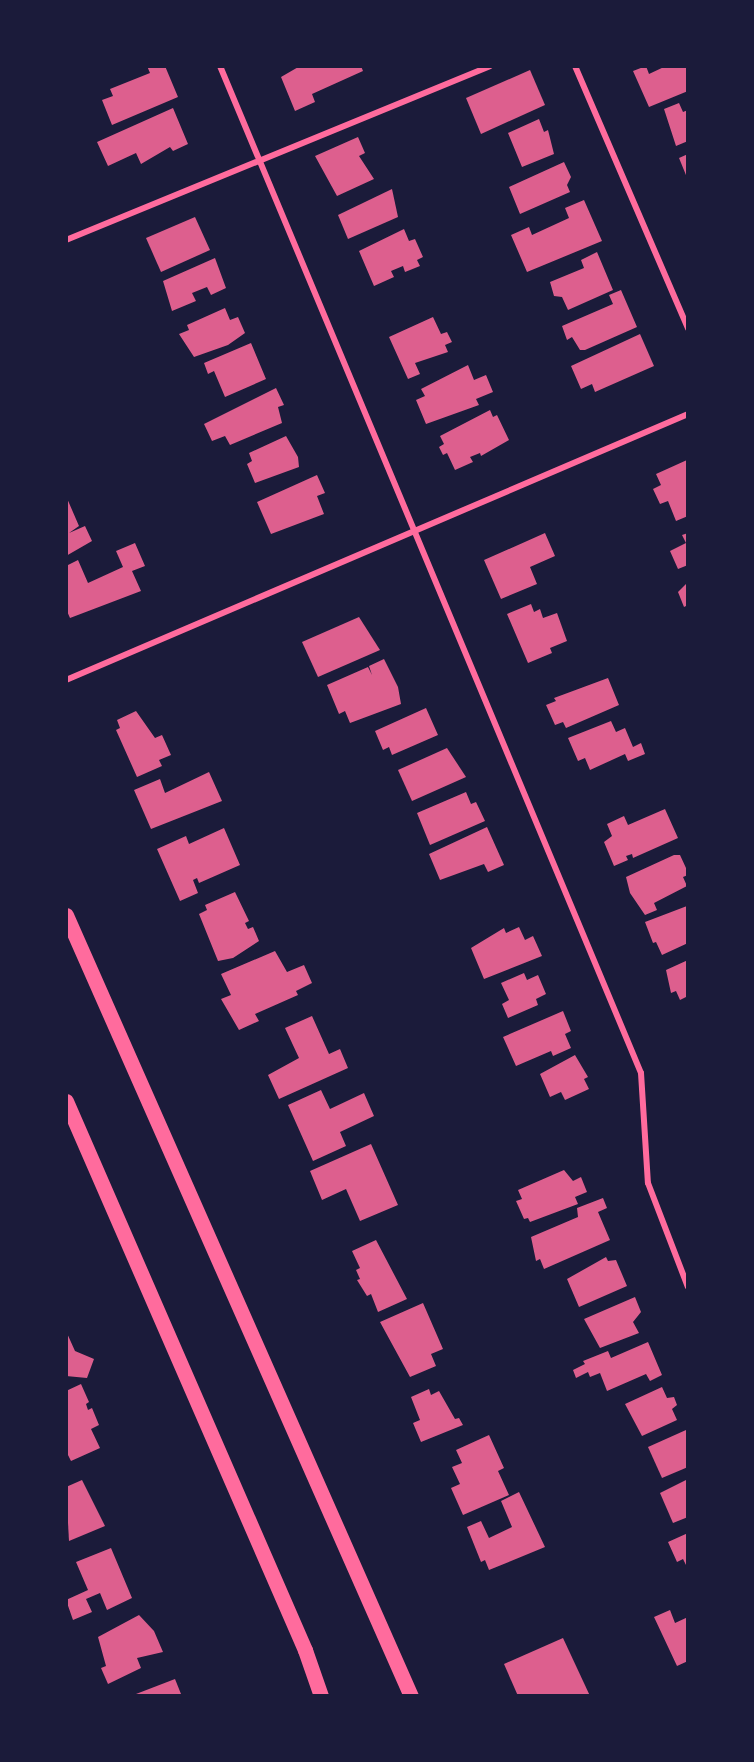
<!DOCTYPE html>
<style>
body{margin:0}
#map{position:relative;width:754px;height:1762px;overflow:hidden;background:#1b1b3a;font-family:"Work Sans",sans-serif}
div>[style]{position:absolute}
.building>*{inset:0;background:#dd5f8e}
.minor>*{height:6px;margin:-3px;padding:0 3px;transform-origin:3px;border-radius:3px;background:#ff6b9d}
.primary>*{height:15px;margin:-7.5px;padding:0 7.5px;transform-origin:7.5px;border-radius:7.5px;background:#ff6b9d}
span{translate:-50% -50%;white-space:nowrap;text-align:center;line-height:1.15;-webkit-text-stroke:5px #1b1b3a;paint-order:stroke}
.frame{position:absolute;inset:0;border:68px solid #1b1b3a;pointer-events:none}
</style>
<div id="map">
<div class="building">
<i style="clip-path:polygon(147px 66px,165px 66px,178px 97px,112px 125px,102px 100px,113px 96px,110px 89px,150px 73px)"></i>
<i style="clip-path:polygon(300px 66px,361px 66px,363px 71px,312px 94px,315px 102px,295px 111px,281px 77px)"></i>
<i style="clip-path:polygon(646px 66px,649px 74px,666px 66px,688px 66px,688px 91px,649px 107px,633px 71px)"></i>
<i style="clip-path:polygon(530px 70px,545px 105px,481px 134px,466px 98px)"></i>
<i style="clip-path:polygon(679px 103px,683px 112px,688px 110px,688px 141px,676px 146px,664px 109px)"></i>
<i style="clip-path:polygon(173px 108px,188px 144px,173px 151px,170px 147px,141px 164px,136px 153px,108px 166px,97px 142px)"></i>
<i style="clip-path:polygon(539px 119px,544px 132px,548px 130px,554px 154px,522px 167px,508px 133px)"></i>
<i style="clip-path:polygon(358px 137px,365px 153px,359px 156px,374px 179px,337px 196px,315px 156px)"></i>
<i style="clip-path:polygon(688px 154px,688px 180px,679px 158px)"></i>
<i style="clip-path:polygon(564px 162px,571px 177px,567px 185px,570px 192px,520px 214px,509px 187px)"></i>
<i style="clip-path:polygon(392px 189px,398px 217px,348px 239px,338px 215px)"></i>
<i style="clip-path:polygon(584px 200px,602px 241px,527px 272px,511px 235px,529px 227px,532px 235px,569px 218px,565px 208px)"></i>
<i style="clip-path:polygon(195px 217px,210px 250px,161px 272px,146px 238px)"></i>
<i style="clip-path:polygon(404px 229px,409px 241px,415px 239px,423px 257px,417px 260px,420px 266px,405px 272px,403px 266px,391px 271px,394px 277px,374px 286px,359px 251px)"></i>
<i style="clip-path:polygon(597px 252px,613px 290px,568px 310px,562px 297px,554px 296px,550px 282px,584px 268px,581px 260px)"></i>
<i style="clip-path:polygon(215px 258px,226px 288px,211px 295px,207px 287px,192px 293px,196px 301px,172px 311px,163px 281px)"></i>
<i style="clip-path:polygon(621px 290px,637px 327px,585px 350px,580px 350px,572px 337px,567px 340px,562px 326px,613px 304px,609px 295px)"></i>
<i style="clip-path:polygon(225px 308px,230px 320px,238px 317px,245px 333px,228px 345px,194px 357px,179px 334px,189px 330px,187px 325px)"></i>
<i style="clip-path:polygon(433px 317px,441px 334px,447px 332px,452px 342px,445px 345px,448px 352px,415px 363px,420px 374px,408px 379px,389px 337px)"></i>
<i style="clip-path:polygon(640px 334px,654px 366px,595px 392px,592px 384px,581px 389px,571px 366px)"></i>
<i style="clip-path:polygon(251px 343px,266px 379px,225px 397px,214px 371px,208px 374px,204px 363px)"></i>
<i style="clip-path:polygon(468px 365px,474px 380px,486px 375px,493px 392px,476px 399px,479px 405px,426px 424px,416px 400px,425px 396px,421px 389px)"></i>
<i style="clip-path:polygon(276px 388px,284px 405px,278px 407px,282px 423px,230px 445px,225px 436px,212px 441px,204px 424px)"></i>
<i style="clip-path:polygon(490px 410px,493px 417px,497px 415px,509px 440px,481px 456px,480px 453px,470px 457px,473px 462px,455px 470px,447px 453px,443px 455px,439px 447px,444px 444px,440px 436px)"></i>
<i style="clip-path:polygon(286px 436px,298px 457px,299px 467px,255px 483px,247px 464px,252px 461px,249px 453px)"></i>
<i style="clip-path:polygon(687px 460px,688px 516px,676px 521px,668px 501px,660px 504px,653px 489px,661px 485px,656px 474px)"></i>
<i style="clip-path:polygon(317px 475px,325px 493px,317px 496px,324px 514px,271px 534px,257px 502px)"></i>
<i style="clip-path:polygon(66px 496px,79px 526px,69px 533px,85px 526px,92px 541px,66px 556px)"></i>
<i style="clip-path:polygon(545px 533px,555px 556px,530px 567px,537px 584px,501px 599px,484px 560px)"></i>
<i style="clip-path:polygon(688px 533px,688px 565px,678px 569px,670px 551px,686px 543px,682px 535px)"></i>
<i style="clip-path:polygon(135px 543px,145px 566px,132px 571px,141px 591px,70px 618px,66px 609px,66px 566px,78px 560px,88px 583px,123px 567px,116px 551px)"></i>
<i style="clip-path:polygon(688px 582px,688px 605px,684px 607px,678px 592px)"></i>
<i style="clip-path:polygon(531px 604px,534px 612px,540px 609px,543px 618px,557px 613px,567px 641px,550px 648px,552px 653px,528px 663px,507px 614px)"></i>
<i style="clip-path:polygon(359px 617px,380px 650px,318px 677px,302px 642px)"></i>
<i style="clip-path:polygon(384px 659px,398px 687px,401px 704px,350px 723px,345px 711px,339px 714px,327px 685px,368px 667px,372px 675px,369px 666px)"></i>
<i style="clip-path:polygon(608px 678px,619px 705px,566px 728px,563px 722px,555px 725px,546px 705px,556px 701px,554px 698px)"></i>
<i style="clip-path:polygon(426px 708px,438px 735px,392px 755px,389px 747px,383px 750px,375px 731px)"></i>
<i style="clip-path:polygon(136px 711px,155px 738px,162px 735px,171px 755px,159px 760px,162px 766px,137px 777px,116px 730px,120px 728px,117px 720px)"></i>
<i style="clip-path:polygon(611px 721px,616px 732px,625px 728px,633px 747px,641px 743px,645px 754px,628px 761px,625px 754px,590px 770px,585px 758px,578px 761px,568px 738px)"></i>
<i style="clip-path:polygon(447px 748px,466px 777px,412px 801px,398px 770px)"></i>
<i style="clip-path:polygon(209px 772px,222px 801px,151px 829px,134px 790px,160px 779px,165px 793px)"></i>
<i style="clip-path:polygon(466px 792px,471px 804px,476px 802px,485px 821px,430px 845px,417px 813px)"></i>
<i style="clip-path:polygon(665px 809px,678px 838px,633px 858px,632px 854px,626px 856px,628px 860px,614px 866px,604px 842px,612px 836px,607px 824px,624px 816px,628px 825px)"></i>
<i style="clip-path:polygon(487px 827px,504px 865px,488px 872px,484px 864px,440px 880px,429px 854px)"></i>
<i style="clip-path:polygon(224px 828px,240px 865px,199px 883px,197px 878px,193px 880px,198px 893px,180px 901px,157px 849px,186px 836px,189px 844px)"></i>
<i style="clip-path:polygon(674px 855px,680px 855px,686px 868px,688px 875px,683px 877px,687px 886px,654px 903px,657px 910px,645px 915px,630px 893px,626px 877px)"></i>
<i style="clip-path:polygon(235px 892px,249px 921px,245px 923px,248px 929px,253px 927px,259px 941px,233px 958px,218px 961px,199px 914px,207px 910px,205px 905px)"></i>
<i style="clip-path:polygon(687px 906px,688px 943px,662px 955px,656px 942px,653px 943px,645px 922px)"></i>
<i style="clip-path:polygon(519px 927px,525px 940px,533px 936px,542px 956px,484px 979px,471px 948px,504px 928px,506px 933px)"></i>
<i style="clip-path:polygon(275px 951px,287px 972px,304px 965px,312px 983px,296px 991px,298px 995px,255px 1014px,259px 1021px,239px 1030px,221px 999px,231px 995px,221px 974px)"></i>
<i style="clip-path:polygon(688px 960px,688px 996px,680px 1000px,676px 991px,671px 993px,666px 970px)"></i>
<i style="clip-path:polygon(524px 973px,527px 980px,538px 975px,546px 994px,536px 999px,538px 1005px,508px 1018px,502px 1004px,509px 1000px,501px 983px)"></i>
<i style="clip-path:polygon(563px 1011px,571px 1031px,565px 1034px,571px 1048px,553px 1056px,551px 1051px,516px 1066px,503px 1037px)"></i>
<i style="clip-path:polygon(312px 1016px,329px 1054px,340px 1049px,348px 1068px,279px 1099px,268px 1075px,299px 1058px,285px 1028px)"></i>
<i style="clip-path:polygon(575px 1055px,588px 1077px,584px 1079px,589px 1089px,565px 1100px,561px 1092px,550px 1097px,540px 1074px)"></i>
<i style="clip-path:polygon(321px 1090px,330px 1109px,364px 1093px,374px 1116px,340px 1132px,346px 1146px,313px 1161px,288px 1105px)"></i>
<i style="clip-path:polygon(371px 1144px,398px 1205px,360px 1221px,346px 1189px,322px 1200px,310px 1171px)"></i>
<i style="clip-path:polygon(564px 1170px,573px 1181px,581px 1177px,587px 1192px,575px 1197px,578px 1204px,530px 1222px,528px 1218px,524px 1219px,516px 1201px,522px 1199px,518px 1190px)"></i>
<i style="clip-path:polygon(603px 1198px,607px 1208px,598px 1212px,610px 1240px,544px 1269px,540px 1259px,536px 1261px,531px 1237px,578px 1217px,577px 1208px)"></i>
<i style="clip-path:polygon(376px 1240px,407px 1299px,378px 1312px,371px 1294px,367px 1296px,357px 1280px,360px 1279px,356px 1270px,360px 1268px,352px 1251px)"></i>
<i style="clip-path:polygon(606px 1257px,608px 1261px,616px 1260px,627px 1286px,579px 1307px,567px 1279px)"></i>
<i style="clip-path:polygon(635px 1297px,641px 1312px,633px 1322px,639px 1333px,600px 1348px,584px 1319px)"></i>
<i style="clip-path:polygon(423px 1303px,443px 1349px,431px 1354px,436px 1366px,410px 1377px,380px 1322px)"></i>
<i style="clip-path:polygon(66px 1331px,75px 1351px,94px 1359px,87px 1378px,66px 1376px)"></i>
<i style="clip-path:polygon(648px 1342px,662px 1375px,650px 1381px,646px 1374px,607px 1391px,600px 1373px,590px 1377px,588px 1372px,576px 1378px,573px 1370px,585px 1364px,583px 1361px,608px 1351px,611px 1358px)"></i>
<i style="clip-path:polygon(81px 1384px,89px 1402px,86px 1404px,88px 1410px,92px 1408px,99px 1425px,91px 1429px,100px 1448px,71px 1461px,66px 1451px,66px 1391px)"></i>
<i style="clip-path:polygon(662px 1387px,667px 1398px,674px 1397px,677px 1405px,672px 1409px,677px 1420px,642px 1436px,625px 1404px)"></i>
<i style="clip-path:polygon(429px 1389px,431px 1395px,439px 1391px,455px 1419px,459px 1418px,463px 1425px,421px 1442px,413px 1423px,420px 1420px,411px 1397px)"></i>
<i style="clip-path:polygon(686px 1430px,688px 1467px,662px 1478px,648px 1447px)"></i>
<i style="clip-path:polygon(489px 1435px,504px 1468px,498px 1471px,509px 1495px,463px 1515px,451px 1488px,460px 1484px,452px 1467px,462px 1463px,456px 1450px)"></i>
<i style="clip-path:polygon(688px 1479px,688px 1517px,673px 1523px,660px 1493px)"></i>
<i style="clip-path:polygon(82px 1480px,105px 1526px,69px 1541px,66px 1487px)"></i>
<i style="clip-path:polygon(519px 1492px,545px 1547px,489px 1570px,485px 1560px,481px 1562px,467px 1527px,481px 1521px,489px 1538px,512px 1527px,501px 1501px)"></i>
<i style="clip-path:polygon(688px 1533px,688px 1569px,683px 1559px,677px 1562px,668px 1542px)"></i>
<i style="clip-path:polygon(111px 1548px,132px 1598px,107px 1610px,100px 1593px,86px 1599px,92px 1612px,73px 1620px,66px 1600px,88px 1590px,76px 1562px)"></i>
<i style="clip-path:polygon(670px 1610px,675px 1623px,688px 1617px,688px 1661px,677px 1666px,654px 1617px)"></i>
<i style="clip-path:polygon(139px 1615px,154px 1631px,163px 1652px,137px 1658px,141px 1668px,108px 1684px,101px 1668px,106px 1666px,98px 1637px)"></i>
<i style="clip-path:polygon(563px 1638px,590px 1696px,518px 1696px,504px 1664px)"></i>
<i style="clip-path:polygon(175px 1679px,181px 1694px,177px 1696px,136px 1694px)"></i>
</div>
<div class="minor">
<i style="left:220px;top:66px;width:1091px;rotate:67.31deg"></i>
<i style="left:641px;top:1073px;width:110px;rotate:86.4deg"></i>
<i style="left:648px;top:1183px;width:111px;rotate:69deg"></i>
<i style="left:575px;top:66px;width:286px;rotate:66.7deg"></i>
<i style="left:66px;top:240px;width:458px;rotate:-22.3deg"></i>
<i style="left:66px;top:680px;width:676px;rotate:-23.15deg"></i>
</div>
<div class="primary">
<i style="left:66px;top:915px;width:854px;rotate:66.17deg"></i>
<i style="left:66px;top:1101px;width:599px;rotate:66.47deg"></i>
<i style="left:305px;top:1650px;width:49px;rotate:70.8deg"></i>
</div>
<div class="frame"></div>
</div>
